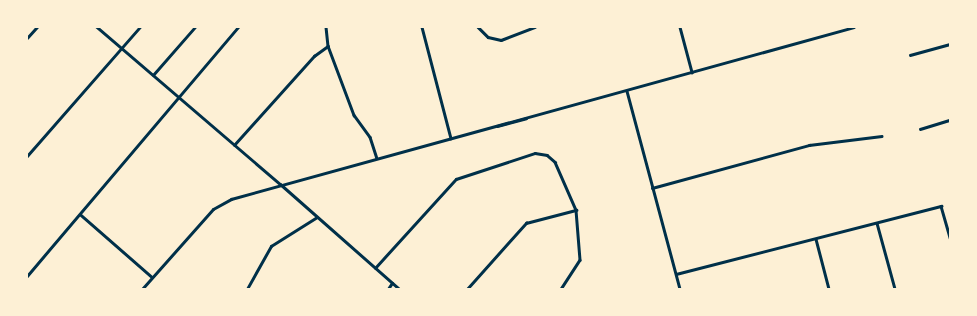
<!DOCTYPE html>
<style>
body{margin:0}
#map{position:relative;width:977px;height:316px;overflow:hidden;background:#fdf0d5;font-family:"Open Sans",sans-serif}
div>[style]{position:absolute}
.minor>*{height:2.5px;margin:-1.25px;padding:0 1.25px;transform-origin:1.25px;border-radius:1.25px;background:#003049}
.tertiary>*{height:3px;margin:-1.5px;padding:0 1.5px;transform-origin:1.5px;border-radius:1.5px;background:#003049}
span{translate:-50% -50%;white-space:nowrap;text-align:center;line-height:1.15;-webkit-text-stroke:4px #fdf0d5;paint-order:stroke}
.frame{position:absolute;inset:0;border:28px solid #fdf0d5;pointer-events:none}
</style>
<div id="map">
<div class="minor">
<i style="left:97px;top:27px;width:241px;rotate:40.6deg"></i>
<i style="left:326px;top:27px;width:19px;rotate:84deg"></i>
<i style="left:328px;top:46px;width:74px;rotate:69.4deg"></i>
<i style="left:354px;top:115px;width:27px;rotate:54deg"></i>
<i style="left:370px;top:137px;width:22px;rotate:72deg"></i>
<i style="left:422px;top:27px;width:115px;rotate:75.4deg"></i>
<i style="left:478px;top:27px;width:14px;rotate:45deg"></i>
<i style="left:488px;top:37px;width:13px;rotate:13deg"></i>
<i style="left:501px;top:40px;width:36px;rotate:-21deg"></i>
<i style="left:680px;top:27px;width:47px;rotate:75.1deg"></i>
<i style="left:27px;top:38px;width:15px;rotate:-48deg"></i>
<i style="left:910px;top:55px;width:41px;rotate:-15.4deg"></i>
<i style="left:153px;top:75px;width:64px;rotate:-48.8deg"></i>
<i style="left:627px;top:91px;width:205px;rotate:75deg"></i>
<i style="left:920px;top:129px;width:31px;rotate:-17deg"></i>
<i style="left:234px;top:145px;width:120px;rotate:-48deg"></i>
<i style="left:314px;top:56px;width:17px;rotate:-36deg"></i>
<i style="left:27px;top:156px;width:171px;rotate:-48.8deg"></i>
<i style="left:652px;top:188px;width:163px;rotate:-15.3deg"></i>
<i style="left:809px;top:145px;width:73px;rotate:-7.1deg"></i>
<i style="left:81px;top:215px;width:94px;rotate:41.1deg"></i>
<i style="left:877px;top:223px;width:68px;rotate:74.7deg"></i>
<i style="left:816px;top:239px;width:52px;rotate:75.4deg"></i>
<i style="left:375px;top:268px;width:120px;rotate:-47.7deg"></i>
<i style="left:456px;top:179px;width:83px;rotate:-18.2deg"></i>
<i style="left:535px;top:153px;width:12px;rotate:9deg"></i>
<i style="left:547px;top:155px;width:11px;rotate:41deg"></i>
<i style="left:555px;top:162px;width:52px;rotate:66.4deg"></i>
<i style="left:576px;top:210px;width:50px;rotate:85.4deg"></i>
<i style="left:580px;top:260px;width:35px;rotate:123deg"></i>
<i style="left:676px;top:274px;width:274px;rotate:-14.4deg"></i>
<i style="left:941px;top:206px;width:33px;rotate:74deg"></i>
<i style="left:27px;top:276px;width:326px;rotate:-49.7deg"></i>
<i style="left:247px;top:289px;width:49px;rotate:-60.8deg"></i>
<i style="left:271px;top:246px;width:54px;rotate:-32.2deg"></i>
<i style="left:388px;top:289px;width:7px;rotate:-56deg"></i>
<i style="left:467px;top:289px;width:89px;rotate:-48.2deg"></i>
<i style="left:526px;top:223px;width:52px;rotate:-14.6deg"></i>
</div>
<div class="tertiary">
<i style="left:497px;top:126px;width:30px;rotate:-15deg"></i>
<i style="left:280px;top:184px;width:159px;rotate:41.4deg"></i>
<i style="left:142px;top:289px;width:107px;rotate:-48.4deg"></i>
<i style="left:213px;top:209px;width:21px;rotate:-29deg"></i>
<i style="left:231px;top:199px;width:646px;rotate:-15.43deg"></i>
</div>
<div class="frame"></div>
</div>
